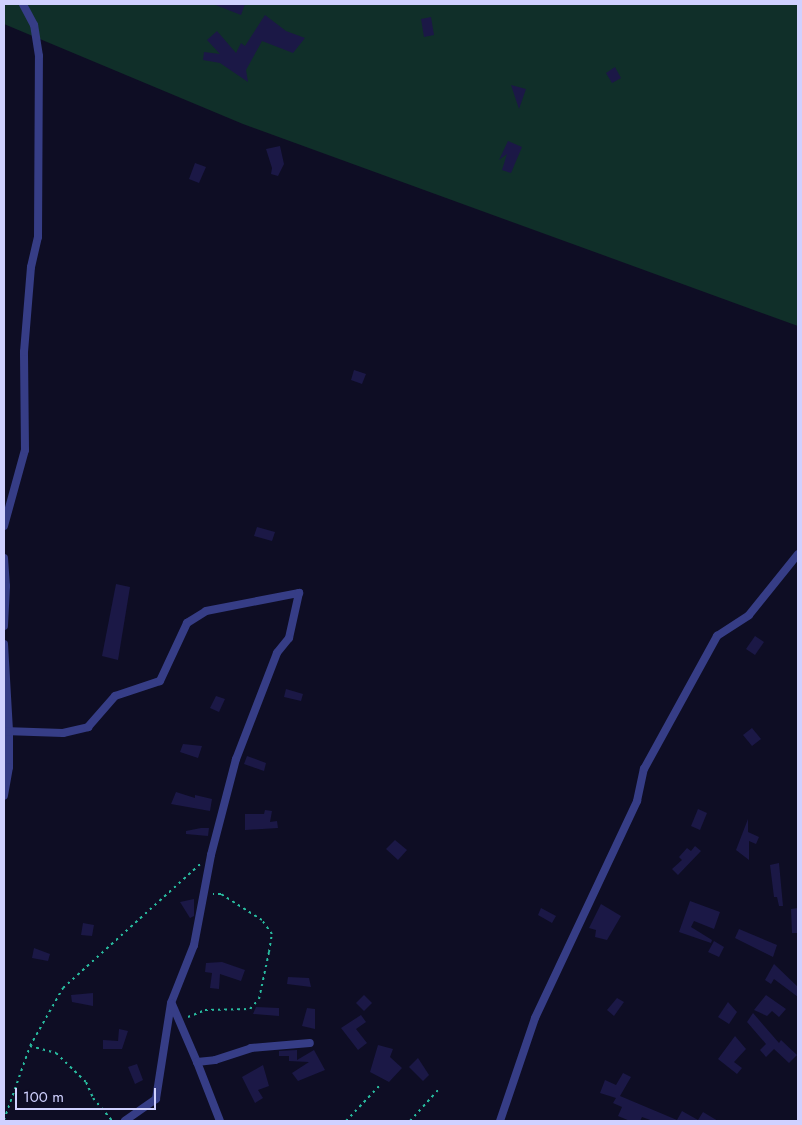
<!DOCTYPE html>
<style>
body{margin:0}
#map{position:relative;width:802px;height:1125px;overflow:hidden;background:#0e0d24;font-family:Jost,sans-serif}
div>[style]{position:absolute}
.green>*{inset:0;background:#102f29}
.building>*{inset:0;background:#1b1846}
.path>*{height:2px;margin-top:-1px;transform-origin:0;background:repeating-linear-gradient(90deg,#28bb9f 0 2.5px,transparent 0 6.5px)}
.street>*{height:8px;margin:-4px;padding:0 4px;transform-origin:4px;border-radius:4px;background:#363d86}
span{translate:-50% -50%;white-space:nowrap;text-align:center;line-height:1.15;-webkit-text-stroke:4px #0e0d24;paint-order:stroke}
.frame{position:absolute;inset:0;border:5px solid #d0d1ff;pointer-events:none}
.scale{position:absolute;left:15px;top:1088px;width:141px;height:22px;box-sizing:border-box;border:2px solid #d0d1ff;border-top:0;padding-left:6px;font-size:15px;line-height:18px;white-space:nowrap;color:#d0d1ff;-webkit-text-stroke:4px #0e0d24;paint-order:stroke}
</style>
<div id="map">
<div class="green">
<i style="clip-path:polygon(4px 4px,798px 4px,798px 326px,243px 124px,4px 24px)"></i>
</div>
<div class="building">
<i style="clip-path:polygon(213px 4px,245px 4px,241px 15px)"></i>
<i style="clip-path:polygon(265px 15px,286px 31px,305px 38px,293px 53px,262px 41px,246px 70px,248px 82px,220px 63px,203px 60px,204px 52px,220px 54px,207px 40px,217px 31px,236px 53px,241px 43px,245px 46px)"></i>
<i style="clip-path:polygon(431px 17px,434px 35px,424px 37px,421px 19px)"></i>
<i style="clip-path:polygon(615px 67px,621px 78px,612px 83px,606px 73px)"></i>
<i style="clip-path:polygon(511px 85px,526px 89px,519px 109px)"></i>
<i style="clip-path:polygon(508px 141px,522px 147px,511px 173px,502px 170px,507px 154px,499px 160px)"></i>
<i style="clip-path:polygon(280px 146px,284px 164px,278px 176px,271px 174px,272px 168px,266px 149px)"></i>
<i style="clip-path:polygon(195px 163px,206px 167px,199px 183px,189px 179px)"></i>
<i style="clip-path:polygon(354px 370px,366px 374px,362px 384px,351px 380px)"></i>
<i style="clip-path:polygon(257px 527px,275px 532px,272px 541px,254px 536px)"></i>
<i style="clip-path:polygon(116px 584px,130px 587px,118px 660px,102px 656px)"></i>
<i style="clip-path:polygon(755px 636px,764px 642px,755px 655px,746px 649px)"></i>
<i style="clip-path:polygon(286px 689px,303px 694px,301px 701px,284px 697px)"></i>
<i style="clip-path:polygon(216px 696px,225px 699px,219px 712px,210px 708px)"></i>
<i style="clip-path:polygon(752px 728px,761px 739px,752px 746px,743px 735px)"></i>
<i style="clip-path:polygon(183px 744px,202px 746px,198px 758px,180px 752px)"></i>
<i style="clip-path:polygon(247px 756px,266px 763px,264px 771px,244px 764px)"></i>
<i style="clip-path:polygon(176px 792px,195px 798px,195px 795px,212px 799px,210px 811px,171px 804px)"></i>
<i style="clip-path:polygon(698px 809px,707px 813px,700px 830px,691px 826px)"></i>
<i style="clip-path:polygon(265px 810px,272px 811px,270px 822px,277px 821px,278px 828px,245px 830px,245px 814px,264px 814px)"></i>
<i style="clip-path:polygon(748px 819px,748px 832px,759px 837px,756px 844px,749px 841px,749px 860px,736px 850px)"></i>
<i style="clip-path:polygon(201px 828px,209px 828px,208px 836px,186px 834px,186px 831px)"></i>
<i style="clip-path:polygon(395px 840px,407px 850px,398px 860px,386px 849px)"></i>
<i style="clip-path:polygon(695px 846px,701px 851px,678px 875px,672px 869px,682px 860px,679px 857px,687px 848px,691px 851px)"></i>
<i style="clip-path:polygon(779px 863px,783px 906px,779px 906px,777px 897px,774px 897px,770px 865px)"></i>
<i style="clip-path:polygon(194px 899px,194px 916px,190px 918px,180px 902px)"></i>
<i style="clip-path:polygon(690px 901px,720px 912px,714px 929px,694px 921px,691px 927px,712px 940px,711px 943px,679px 932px)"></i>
<i style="clip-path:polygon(601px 904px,621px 916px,607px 940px,595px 937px,596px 930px,589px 928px)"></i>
<i style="clip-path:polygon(541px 908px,556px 916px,552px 923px,538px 915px)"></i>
<i style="clip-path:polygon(798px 908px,798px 933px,792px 933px,791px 909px)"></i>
<i style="clip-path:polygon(83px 923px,94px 925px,92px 936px,81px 935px)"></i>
<i style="clip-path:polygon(739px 929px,777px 945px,773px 957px,735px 938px)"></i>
<i style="clip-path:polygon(714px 941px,724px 947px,719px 957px,708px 952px)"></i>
<i style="clip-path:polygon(34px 948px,50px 954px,48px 961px,32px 958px)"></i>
<i style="clip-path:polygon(222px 962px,245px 970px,241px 981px,220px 974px,219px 989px,210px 988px,212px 973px,205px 972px,206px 963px)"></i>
<i style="clip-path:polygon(774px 964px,798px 987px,798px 997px,774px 979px,771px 984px,765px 980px)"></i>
<i style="clip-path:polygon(288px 977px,309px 978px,311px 987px,287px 984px)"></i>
<i style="clip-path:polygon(93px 993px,93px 1006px,72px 1002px,71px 995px)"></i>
<i style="clip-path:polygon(364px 995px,372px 1003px,364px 1011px,356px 1003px)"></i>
<i style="clip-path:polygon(766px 995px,786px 1009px,779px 1017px,772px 1011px,767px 1016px,754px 1010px)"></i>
<i style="clip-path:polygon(617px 998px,624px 1002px,614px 1016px,607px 1010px)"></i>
<i style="clip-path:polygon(728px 1002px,737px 1012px,729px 1024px,718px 1017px)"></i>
<i style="clip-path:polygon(256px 1007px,279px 1008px,279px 1016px,253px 1014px)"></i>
<i style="clip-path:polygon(307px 1008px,315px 1009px,315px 1029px,302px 1026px)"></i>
<i style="clip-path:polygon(753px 1013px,779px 1043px,781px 1040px,797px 1055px,789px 1063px,774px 1049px,766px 1057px,760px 1050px,766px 1044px,747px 1022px)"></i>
<i style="clip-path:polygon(361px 1015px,366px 1022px,356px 1029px,367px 1043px,358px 1050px,341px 1028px)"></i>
<i style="clip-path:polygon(119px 1029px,128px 1031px,122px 1049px,103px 1049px,103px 1040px,118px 1041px)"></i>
<i style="clip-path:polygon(735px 1036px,746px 1049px,734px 1062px,742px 1068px,737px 1074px,718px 1059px)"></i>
<i style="clip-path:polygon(378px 1045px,393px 1049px,390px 1057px,402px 1068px,389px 1082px,370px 1072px)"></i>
<i style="clip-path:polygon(297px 1050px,297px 1060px,314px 1050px,325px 1070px,298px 1081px,292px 1073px,309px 1062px,289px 1061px,289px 1056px,279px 1056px,279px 1051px)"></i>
<i style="clip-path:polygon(418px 1058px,429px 1075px,423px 1081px,409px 1067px)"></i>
<i style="clip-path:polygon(137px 1064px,143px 1080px,135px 1084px,128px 1067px)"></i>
<i style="clip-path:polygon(263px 1065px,269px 1086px,258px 1090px,263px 1098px,255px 1103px,242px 1077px)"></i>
<i style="clip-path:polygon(623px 1073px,631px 1077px,620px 1096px,677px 1120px,682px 1111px,698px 1120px,703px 1112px,718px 1121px,653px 1121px,642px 1117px,640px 1121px,630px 1121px,618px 1116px,622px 1107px,613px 1103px,616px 1098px,600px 1093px,605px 1080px,616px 1085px)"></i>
</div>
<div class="path">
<i style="left:188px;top:1017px;width:18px;rotate:-22deg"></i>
<i style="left:205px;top:1010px;width:45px;rotate:-1.3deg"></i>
<i style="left:250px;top:1009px;width:13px;rotate:-48deg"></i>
<i style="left:259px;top:999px;width:48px;rotate:-78deg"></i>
<i style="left:269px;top:952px;width:18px;rotate:-81deg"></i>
<i style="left:272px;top:934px;width:17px;rotate:-126deg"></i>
<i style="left:262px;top:920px;width:49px;rotate:-147.6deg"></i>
<i style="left:221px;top:894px;width:8px;rotate:180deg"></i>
<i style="left:30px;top:1046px;width:27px;rotate:15deg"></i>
<i style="left:56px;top:1053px;width:42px;rotate:44deg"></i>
<i style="left:86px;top:1082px;width:17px;rotate:66deg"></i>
<i style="left:93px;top:1098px;width:30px;rotate:50deg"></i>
<i style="left:4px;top:1120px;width:78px;rotate:-70.6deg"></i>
<i style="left:30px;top:1046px;width:67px;rotate:-60.4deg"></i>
<i style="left:63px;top:988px;width:185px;rotate:-42.1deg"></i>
<i style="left:346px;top:1121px;width:51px;rotate:-46.6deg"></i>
<i style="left:410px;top:1121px;width:42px;rotate:-47.9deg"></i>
</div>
<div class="street">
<i style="left:4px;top:526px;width:79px;rotate:-74.6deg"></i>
<i style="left:25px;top:450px;width:98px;rotate:-90.6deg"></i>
<i style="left:24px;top:352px;width:85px;rotate:-85.3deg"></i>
<i style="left:31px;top:267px;width:31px;rotate:-77deg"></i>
<i style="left:38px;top:237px;width:181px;rotate:-89.7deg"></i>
<i style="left:39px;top:56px;width:31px;rotate:-99deg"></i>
<i style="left:34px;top:25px;width:24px;rotate:-118deg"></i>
<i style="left:4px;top:558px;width:28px;rotate:86deg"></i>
<i style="left:6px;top:586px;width:40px;rotate:92.9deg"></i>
<i style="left:4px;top:644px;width:87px;rotate:86.7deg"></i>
<i style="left:9px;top:731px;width:36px;rotate:90deg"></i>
<i style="left:9px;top:767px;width:29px;rotate:100deg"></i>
<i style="left:4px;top:731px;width:59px;rotate:1.9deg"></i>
<i style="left:63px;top:733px;width:26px;rotate:-13deg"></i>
<i style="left:88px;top:727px;width:41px;rotate:-48.9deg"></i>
<i style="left:115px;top:696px;width:47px;rotate:-18.4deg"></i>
<i style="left:160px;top:681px;width:64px;rotate:-65deg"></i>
<i style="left:187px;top:623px;width:22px;rotate:-32deg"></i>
<i style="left:206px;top:611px;width:95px;rotate:-11deg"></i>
<i style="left:299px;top:593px;width:46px;rotate:102.5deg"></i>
<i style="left:289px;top:638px;width:19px;rotate:129deg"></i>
<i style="left:277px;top:653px;width:114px;rotate:111.1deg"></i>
<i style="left:236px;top:759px;width:99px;rotate:104.6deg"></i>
<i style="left:211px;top:855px;width:92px;rotate:100.7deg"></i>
<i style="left:194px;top:945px;width:62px;rotate:111.6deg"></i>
<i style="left:171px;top:1003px;width:97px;rotate:98.9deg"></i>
<i style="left:156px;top:1099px;width:38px;rotate:145deg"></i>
<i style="left:172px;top:1004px;width:63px;rotate:66.7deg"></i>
<i style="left:197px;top:1062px;width:18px;rotate:-6deg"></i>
<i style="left:215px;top:1060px;width:38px;rotate:-18deg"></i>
<i style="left:251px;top:1048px;width:59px;rotate:-4.8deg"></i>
<i style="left:197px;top:1062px;width:63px;rotate:68.7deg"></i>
<i style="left:500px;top:1121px;width:109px;rotate:-71.2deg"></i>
<i style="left:535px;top:1018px;width:240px;rotate:-64.8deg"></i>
<i style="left:637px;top:801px;width:33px;rotate:-78deg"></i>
<i style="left:644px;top:769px;width:152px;rotate:-61.2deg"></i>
<i style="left:717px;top:636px;width:38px;rotate:-33deg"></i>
<i style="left:749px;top:615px;width:78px;rotate:-51.2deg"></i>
</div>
<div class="frame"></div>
<div class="scale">100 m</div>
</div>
